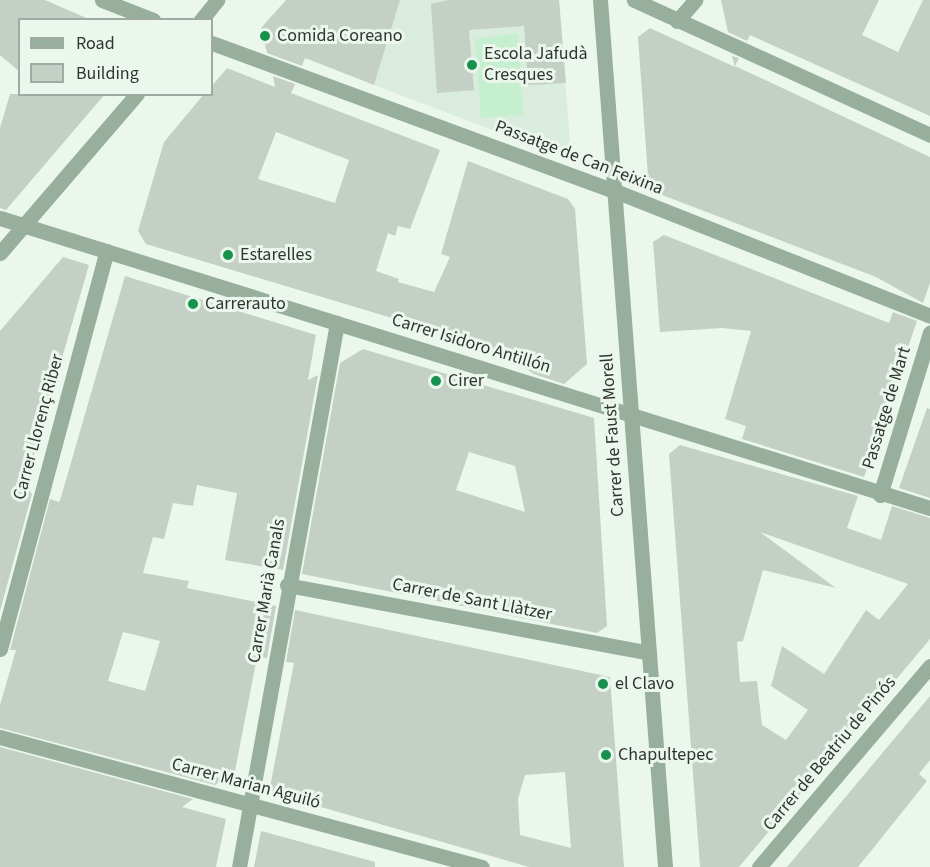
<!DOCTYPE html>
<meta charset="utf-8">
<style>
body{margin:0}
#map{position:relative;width:930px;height:867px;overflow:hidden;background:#ebf7ed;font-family:"Source Sans 3",sans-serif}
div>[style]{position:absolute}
.built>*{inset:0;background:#daecdd}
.green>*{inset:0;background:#c6efd0}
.building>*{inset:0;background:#c4d0c6}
.minor>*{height:15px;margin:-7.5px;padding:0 7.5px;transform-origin:7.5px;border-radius:7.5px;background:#98af9d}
.dots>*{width:16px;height:16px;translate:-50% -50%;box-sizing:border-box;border:3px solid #ebf7ed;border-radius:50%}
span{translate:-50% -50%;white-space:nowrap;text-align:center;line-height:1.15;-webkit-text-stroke:6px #ebf7ed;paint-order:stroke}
.poi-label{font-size:18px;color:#303531}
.left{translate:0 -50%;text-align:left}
.street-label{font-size:18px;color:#303531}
.legend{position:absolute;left:18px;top:18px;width:195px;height:78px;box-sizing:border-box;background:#ebf7ed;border:2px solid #a0a9a2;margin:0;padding:8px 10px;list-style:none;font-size:18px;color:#303531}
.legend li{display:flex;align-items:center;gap:12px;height:30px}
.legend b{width:30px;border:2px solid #a0a9a2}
</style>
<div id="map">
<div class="built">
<i style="clip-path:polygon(400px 0,559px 0,570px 143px,555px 154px,374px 85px)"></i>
</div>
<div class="green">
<i style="clip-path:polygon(518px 33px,523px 115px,481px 118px,475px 39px)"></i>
</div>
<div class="building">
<i style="clip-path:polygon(0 0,45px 0,91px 20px,20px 20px,20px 72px,0 55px)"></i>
<i style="clip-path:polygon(286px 0,400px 0,374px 85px,305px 58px,302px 66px,267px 53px,261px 28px)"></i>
<i style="clip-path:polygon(448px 0,559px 0,566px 83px,528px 85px,524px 26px,469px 30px,474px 90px,437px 93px,431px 4px)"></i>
<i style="clip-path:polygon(721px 0,879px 0,862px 35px,898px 52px,923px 0,930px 0,930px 116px,750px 35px,747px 41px,728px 32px)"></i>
<i style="clip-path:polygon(650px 28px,735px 67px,732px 56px,739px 58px,735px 66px,930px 157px,930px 283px,923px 303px,876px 277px,649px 190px,638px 37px)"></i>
<i style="clip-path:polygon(evenodd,227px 68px,275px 87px,273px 76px,295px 84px,291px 93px,440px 150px,410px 229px,398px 226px,395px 236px,388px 233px,376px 271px,399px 279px,398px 282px,434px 292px,450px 257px,441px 254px,468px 161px,568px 199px,575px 209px,587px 364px,564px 384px,534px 374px,520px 365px,522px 358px,498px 350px,146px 244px,138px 231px,164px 142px,204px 94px,212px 94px,212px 86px,227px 68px,276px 132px,349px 160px,335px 203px,258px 179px,276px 132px)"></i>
<i style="clip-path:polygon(10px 94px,105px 94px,6px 210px,0 208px,0 128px)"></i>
<i style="clip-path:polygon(664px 235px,889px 323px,893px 312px,917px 321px,864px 477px,742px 439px,746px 426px,725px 419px,751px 331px,722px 328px,660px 332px,653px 242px)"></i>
<i style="clip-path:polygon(63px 257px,89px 265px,25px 486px,32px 494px,0 611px,0 331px)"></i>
<i style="clip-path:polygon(evenodd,125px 276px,316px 335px,308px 380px,318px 375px,283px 570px,225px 560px,237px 493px,197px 485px,193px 506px,173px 503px,164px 539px,153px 537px,143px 573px,189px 581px,187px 588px,276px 606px,267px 658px,257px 657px,235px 771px,215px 785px,0 728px,0 705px,16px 650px,10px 650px,50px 499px,59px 502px,61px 497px,125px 276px,123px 632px,160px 641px,145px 691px,108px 681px,123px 632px)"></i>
<i style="clip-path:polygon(evenodd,363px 349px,594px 418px,607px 626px,597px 633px,302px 574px,340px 363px,363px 349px,469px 452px,515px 466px,525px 512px,456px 490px,469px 452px)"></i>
<i style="clip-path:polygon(927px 408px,930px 409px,930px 498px,899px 488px)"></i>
<i style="clip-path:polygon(evenodd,680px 445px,858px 496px,847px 528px,881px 540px,892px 506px,930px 518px,930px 639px,739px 867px,700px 867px,669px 454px,680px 445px,760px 532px,908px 584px,879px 620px,866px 610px,824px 674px,782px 646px,771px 686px,808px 710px,786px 740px,762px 725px,757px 681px,740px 682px,737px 642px,743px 641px,763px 570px,836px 588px,760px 532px)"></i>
<i style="clip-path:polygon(evenodd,295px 610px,610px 677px,624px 867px,529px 867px,269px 792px,294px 663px,286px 662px,295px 610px,565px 772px,571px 848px,520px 835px,518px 799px,525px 775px,565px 772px)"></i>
<i style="clip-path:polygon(930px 696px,930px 760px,919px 774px,927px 781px,871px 851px,858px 867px,787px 867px)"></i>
<i style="clip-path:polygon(0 747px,193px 799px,182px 807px,226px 819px,216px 867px,0 867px)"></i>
<i style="clip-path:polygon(261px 831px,375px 862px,375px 867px,254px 867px)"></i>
</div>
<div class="minor">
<i style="left:102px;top:0;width:55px;rotate:21.4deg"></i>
<i style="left:600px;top:0;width:869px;rotate:85.71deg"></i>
<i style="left:634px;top:0;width:325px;rotate:24.5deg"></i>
<i style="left:201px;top:20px;width:26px;rotate:-51deg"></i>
<i style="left:677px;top:21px;width:28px;rotate:-49deg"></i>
<i style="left:212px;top:43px;width:429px;rotate:20.2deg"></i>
<i style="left:615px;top:191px;width:339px;rotate:21.6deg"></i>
<i style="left:0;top:218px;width:974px;rotate:17.32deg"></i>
<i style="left:0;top:253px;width:210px;rotate:-49.3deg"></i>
<i style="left:880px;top:495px;width:170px;rotate:-72.9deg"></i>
<i style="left:287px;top:585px;width:368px;rotate:10.6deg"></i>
<i style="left:0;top:649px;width:412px;rotate:-75deg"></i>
<i style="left:0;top:737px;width:499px;rotate:15.1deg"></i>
<i style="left:239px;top:867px;width:553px;rotate:-79.79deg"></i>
<i style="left:759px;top:867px;width:264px;rotate:-49.6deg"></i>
</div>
<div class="dots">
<i style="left:265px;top:36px;background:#17924e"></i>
<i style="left:472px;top:65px;background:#17924e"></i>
<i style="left:228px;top:255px;background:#17924e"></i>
<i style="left:193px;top:304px;background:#17924e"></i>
<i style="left:436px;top:381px;background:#17924e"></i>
<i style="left:603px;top:684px;background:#17924e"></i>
<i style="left:606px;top:755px;background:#17924e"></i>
</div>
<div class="poi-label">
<span class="left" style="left:277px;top:36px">Comida Coreano</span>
<span class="left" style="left:484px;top:65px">Escola Jafudà<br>Cresques</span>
<span class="left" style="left:240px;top:255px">Estarelles</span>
<span class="left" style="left:205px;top:304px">Carrerauto</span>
<span class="left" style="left:448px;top:381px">Cirer</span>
<span class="left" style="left:615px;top:684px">el Clavo</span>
<span class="left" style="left:618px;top:755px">Chapultepec</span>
</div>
<div class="street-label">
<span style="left:579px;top:158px;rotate:21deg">Passatge de Can Feixina</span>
<span style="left:471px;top:344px;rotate:17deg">Carrer Isidoro Antillón</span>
<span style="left:887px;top:408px;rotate:-73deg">Passatge de Mart</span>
<span style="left:39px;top:427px;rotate:-75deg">Carrer Llorenç Riber</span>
<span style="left:613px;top:435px;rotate:-94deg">Carrer de Faust Morell</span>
<span style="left:267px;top:591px;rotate:-80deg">Carrer Marià Canals</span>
<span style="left:472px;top:600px;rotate:11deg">Carrer de Sant Llàtzer</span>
<span style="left:830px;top:754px;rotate:-50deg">Carrer de Beatriu de Pinós</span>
<span style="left:246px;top:784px;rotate:15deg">Carrer Marian Aguiló</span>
</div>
<ul class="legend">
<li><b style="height:8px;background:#98af9d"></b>Road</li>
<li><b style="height:16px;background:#c4d0c6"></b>Building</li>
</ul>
</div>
